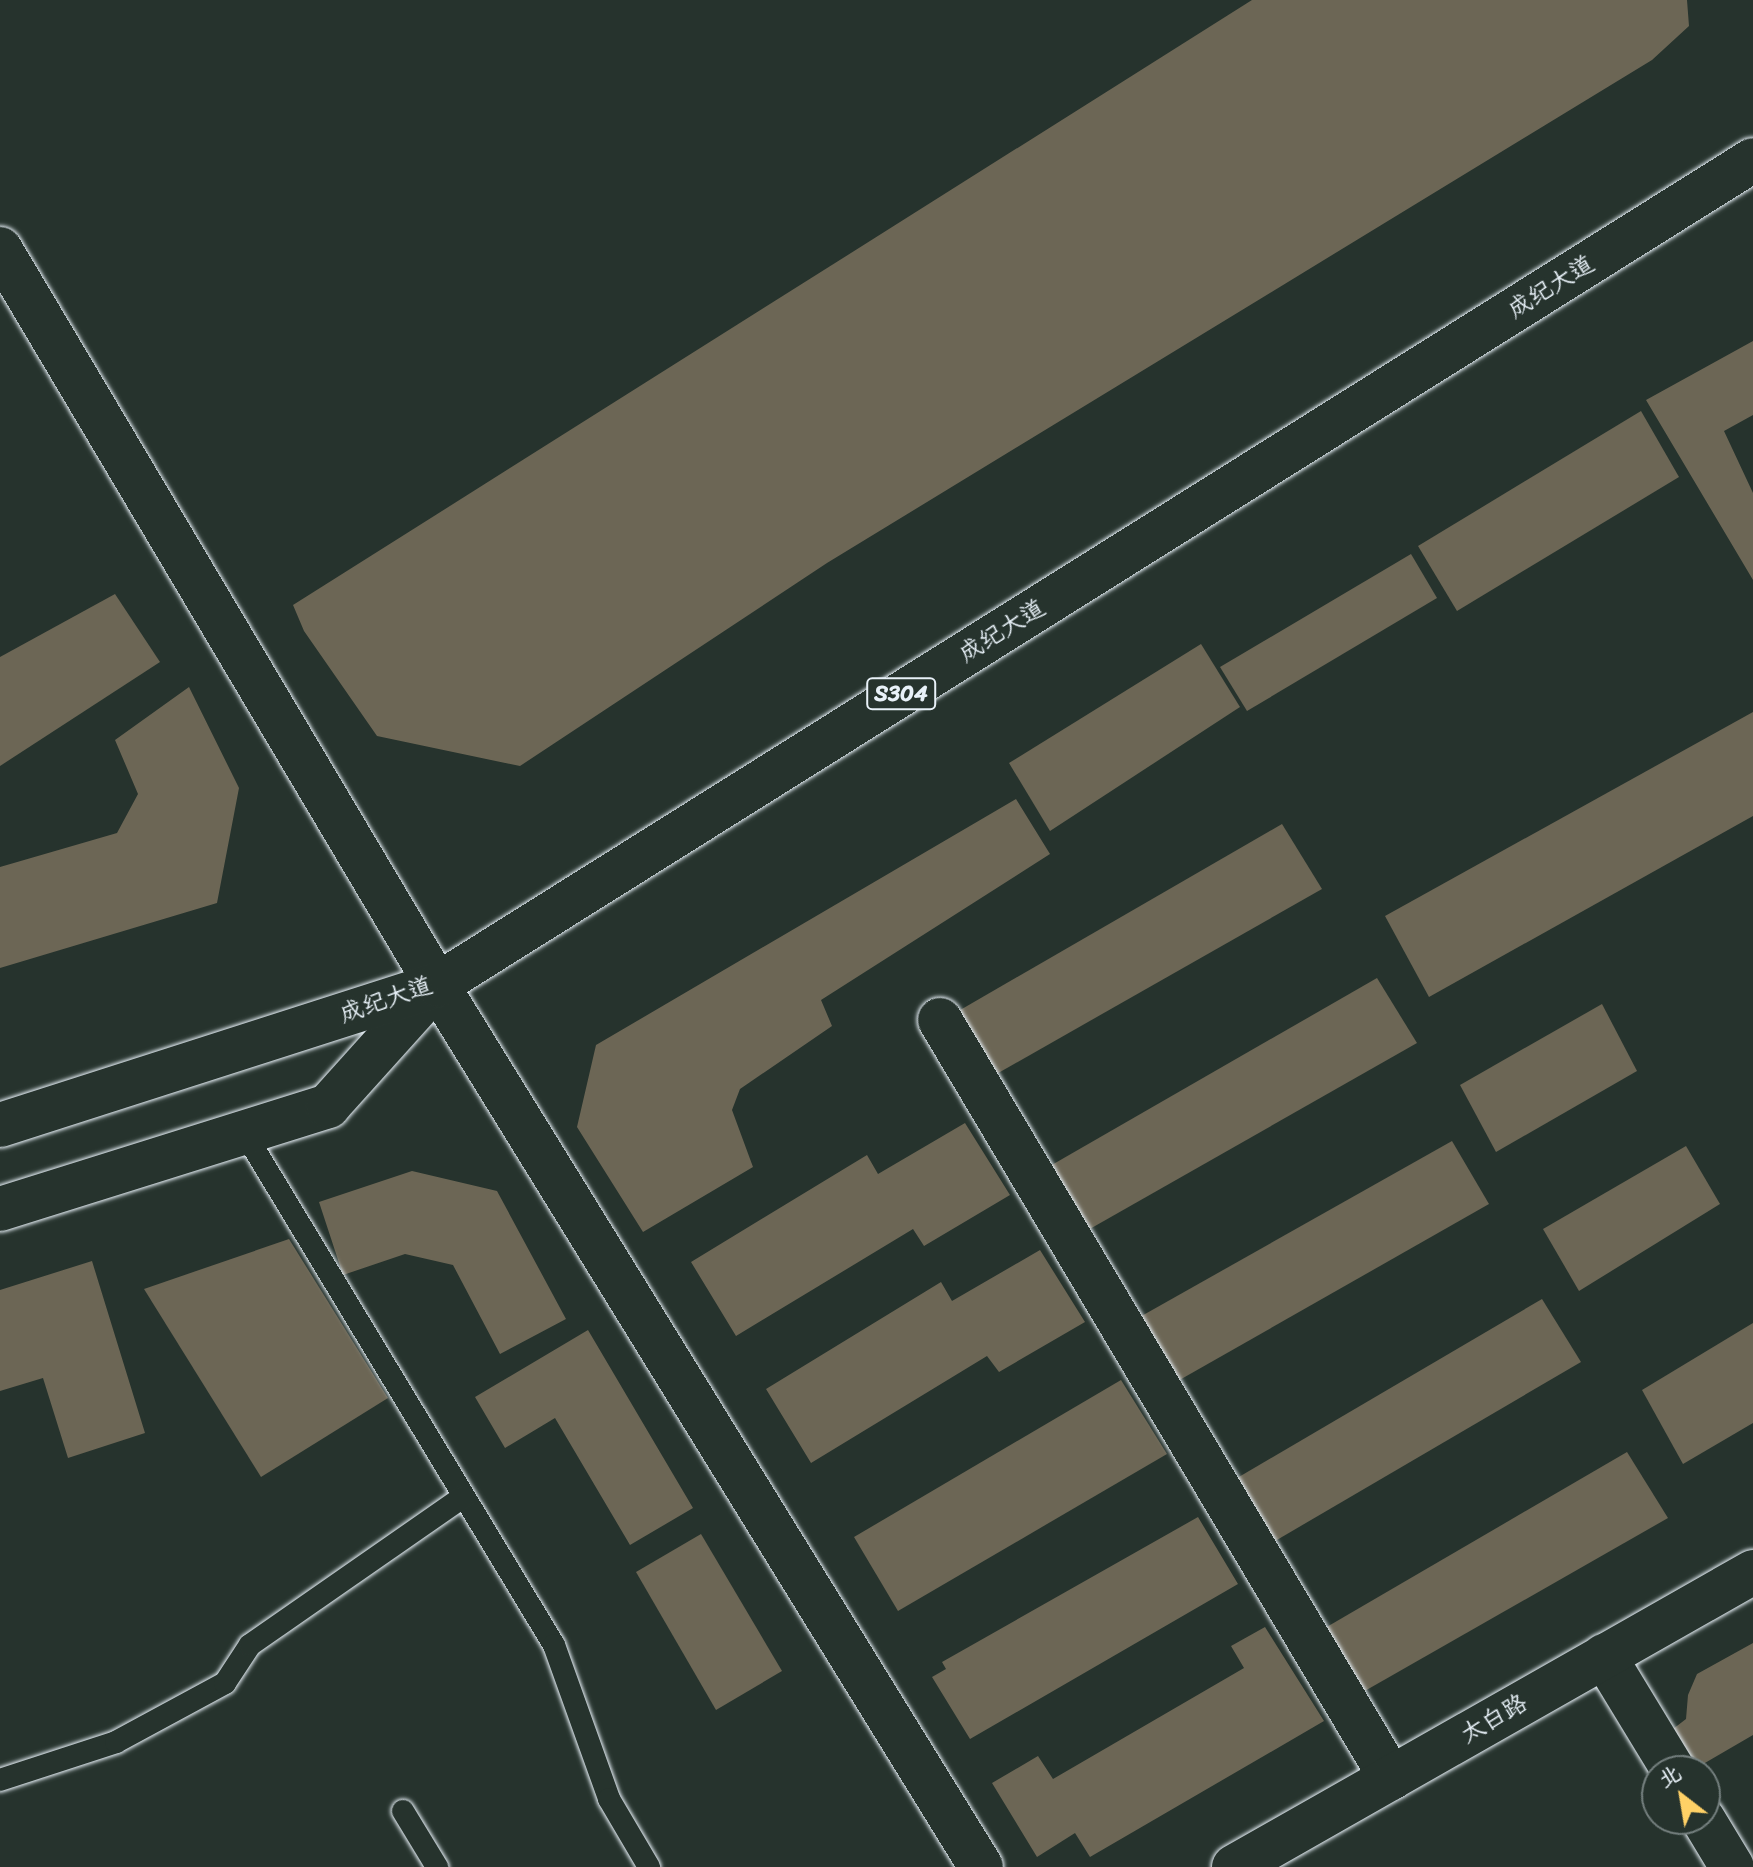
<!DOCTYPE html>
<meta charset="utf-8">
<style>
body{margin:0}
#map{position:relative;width:1753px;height:1867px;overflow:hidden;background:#26332d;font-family:Sriracha,"LXGW WenKai TC",sans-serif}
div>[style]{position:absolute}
.building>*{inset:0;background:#6c6655}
.roads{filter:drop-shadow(0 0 2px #e8f1f8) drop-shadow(0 0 2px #e8f1f8)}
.service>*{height:22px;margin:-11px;padding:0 11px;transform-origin:11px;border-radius:11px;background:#26332d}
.minor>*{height:44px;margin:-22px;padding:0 22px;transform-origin:22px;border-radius:22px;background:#26332d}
.secondary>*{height:44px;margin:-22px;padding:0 22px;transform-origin:22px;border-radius:22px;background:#26332d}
.primary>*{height:44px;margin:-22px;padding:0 22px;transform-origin:22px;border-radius:22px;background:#26332d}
span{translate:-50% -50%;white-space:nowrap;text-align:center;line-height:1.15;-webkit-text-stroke:8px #26332d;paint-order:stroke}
.shield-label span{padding:2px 6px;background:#26332d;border:2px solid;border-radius:6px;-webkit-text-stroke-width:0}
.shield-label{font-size:22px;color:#e8f1f8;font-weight:700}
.street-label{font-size:24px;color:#e8f1f8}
.north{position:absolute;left:1641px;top:1755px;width:80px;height:80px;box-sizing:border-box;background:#26332d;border:2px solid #747f7e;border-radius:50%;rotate:329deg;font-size:22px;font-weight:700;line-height:32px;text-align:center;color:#e8f1f8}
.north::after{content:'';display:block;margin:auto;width:28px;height:36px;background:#ffd166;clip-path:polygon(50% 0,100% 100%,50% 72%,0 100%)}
</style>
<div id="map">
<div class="building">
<i style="clip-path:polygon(1252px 0,1687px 0,1689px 26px,1652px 60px,827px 563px,520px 766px,377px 736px,304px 631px,293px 605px)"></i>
<i style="clip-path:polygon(1753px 341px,1753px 415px,1724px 431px,1753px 493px,1753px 580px,1646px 400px)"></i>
<i style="clip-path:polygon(1641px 411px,1679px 477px,1457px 611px,1418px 546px)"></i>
<i style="clip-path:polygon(1411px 554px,1437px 598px,1247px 711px,1220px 667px)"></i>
<i style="clip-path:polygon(115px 594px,160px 662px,0 766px,0 657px)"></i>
<i style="clip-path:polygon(1201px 644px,1240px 707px,1050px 831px,1009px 763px)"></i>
<i style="clip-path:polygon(189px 687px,239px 788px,217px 903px,0 968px,0 867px,117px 833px,138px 794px,115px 740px)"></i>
<i style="clip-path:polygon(1753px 712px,1753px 816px,1429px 997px,1385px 916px)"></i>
<i style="clip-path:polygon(1016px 799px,1050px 854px,821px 1000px,832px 1026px,740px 1089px,732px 1110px,753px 1167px,643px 1232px,577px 1127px,596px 1045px)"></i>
<i style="clip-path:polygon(1282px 824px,1322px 889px,993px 1076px,955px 1013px)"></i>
<i style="clip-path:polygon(1377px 978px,1417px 1043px,1088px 1230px,1050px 1166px)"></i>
<i style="clip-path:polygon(1602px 1004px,1637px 1071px,1496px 1152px,1460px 1085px)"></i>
<i style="clip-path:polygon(965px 1123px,1010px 1195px,924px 1246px,913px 1229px,736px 1336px,691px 1262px,867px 1155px,878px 1174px)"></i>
<i style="clip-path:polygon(1452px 1141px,1489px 1204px,1176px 1382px,1138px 1318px)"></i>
<i style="clip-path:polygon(1686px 1146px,1720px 1204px,1579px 1291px,1543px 1229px)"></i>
<i style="clip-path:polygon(412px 1171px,497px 1191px,566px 1319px,500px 1354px,453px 1265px,405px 1254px,343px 1275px,319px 1202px)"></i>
<i style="clip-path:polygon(289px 1239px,388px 1398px,261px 1477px,144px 1289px)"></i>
<i style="clip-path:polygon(1040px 1250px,1085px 1322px,999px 1372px,987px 1356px,811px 1463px,766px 1389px,941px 1282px,952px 1301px)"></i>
<i style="clip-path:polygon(92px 1261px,145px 1433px,68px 1458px,43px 1378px,0 1391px,0 1290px)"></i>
<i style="clip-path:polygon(1542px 1299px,1581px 1362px,1270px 1544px,1232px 1481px)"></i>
<i style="clip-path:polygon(1753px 1323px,1753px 1423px,1683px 1464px,1642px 1390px)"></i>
<i style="clip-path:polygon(588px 1330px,693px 1508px,630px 1545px,555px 1418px,505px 1448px,475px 1397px)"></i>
<i style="clip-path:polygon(1121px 1380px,1167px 1454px,898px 1611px,854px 1537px)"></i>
<i style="clip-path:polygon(1627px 1452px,1668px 1518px,1363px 1692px,1325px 1628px)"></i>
<i style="clip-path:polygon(1198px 1517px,1238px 1584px,970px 1739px,932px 1677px,946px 1669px,942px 1662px)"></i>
<i style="clip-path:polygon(701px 1534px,782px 1671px,716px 1710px,636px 1572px)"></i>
<i style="clip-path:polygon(1265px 1627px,1324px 1721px,1090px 1857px,1075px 1833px,1037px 1857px,992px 1783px,1038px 1756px,1053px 1779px,1244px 1668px,1231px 1646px)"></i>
<i style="clip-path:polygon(1753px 1643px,1753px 1735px,1698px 1767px,1673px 1729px,1686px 1719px,1688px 1695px,1697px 1674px)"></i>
</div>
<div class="roads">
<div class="service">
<i style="left:244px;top:1132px;width:599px;rotate:58.86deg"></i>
<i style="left:554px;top:1645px;width:164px;rotate:70.3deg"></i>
<i style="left:609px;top:1799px;width:79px;rotate:59.5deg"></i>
<i style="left:0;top:1780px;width:122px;rotate:-18.1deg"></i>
<i style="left:116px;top:1742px;width:124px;rotate:-28.4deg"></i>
<i style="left:225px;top:1683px;width:45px;rotate:-56.7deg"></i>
<i style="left:250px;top:1645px;width:259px;rotate:-34.8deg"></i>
<i style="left:403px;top:1811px;width:66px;rotate:58.7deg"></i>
</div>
<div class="minor">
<i style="left:940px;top:1020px;width:882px;rotate:59.25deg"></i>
<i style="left:0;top:1209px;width:344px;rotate:-17.4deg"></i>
<i style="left:328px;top:1106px;width:163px;rotate:-48deg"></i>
<i style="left:1604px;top:1656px;width:135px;rotate:58.7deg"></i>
<i style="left:1703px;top:1819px;width:56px;rotate:58.9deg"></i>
</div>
<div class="secondary">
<i style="left:0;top:249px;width:856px;rotate:59.3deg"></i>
<i style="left:437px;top:985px;width:1036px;rotate:58.33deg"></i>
<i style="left:1234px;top:1867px;width:597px;rotate:-29.61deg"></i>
</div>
<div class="primary">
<i style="left:0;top:1125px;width:459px;rotate:-17.8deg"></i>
<i style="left:437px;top:985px;width:1553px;rotate:-32.08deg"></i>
</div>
</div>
<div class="shield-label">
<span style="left:901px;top:694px">S304</span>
</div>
<div class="street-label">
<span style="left:1551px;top:287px;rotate:-32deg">成纪大道</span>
<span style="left:1002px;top:631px;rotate:-32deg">成纪大道</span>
<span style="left:386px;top:1000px;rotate:-19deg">成纪大道</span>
<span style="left:1494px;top:1719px;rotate:-30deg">太白路</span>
</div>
<div class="north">北</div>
</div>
